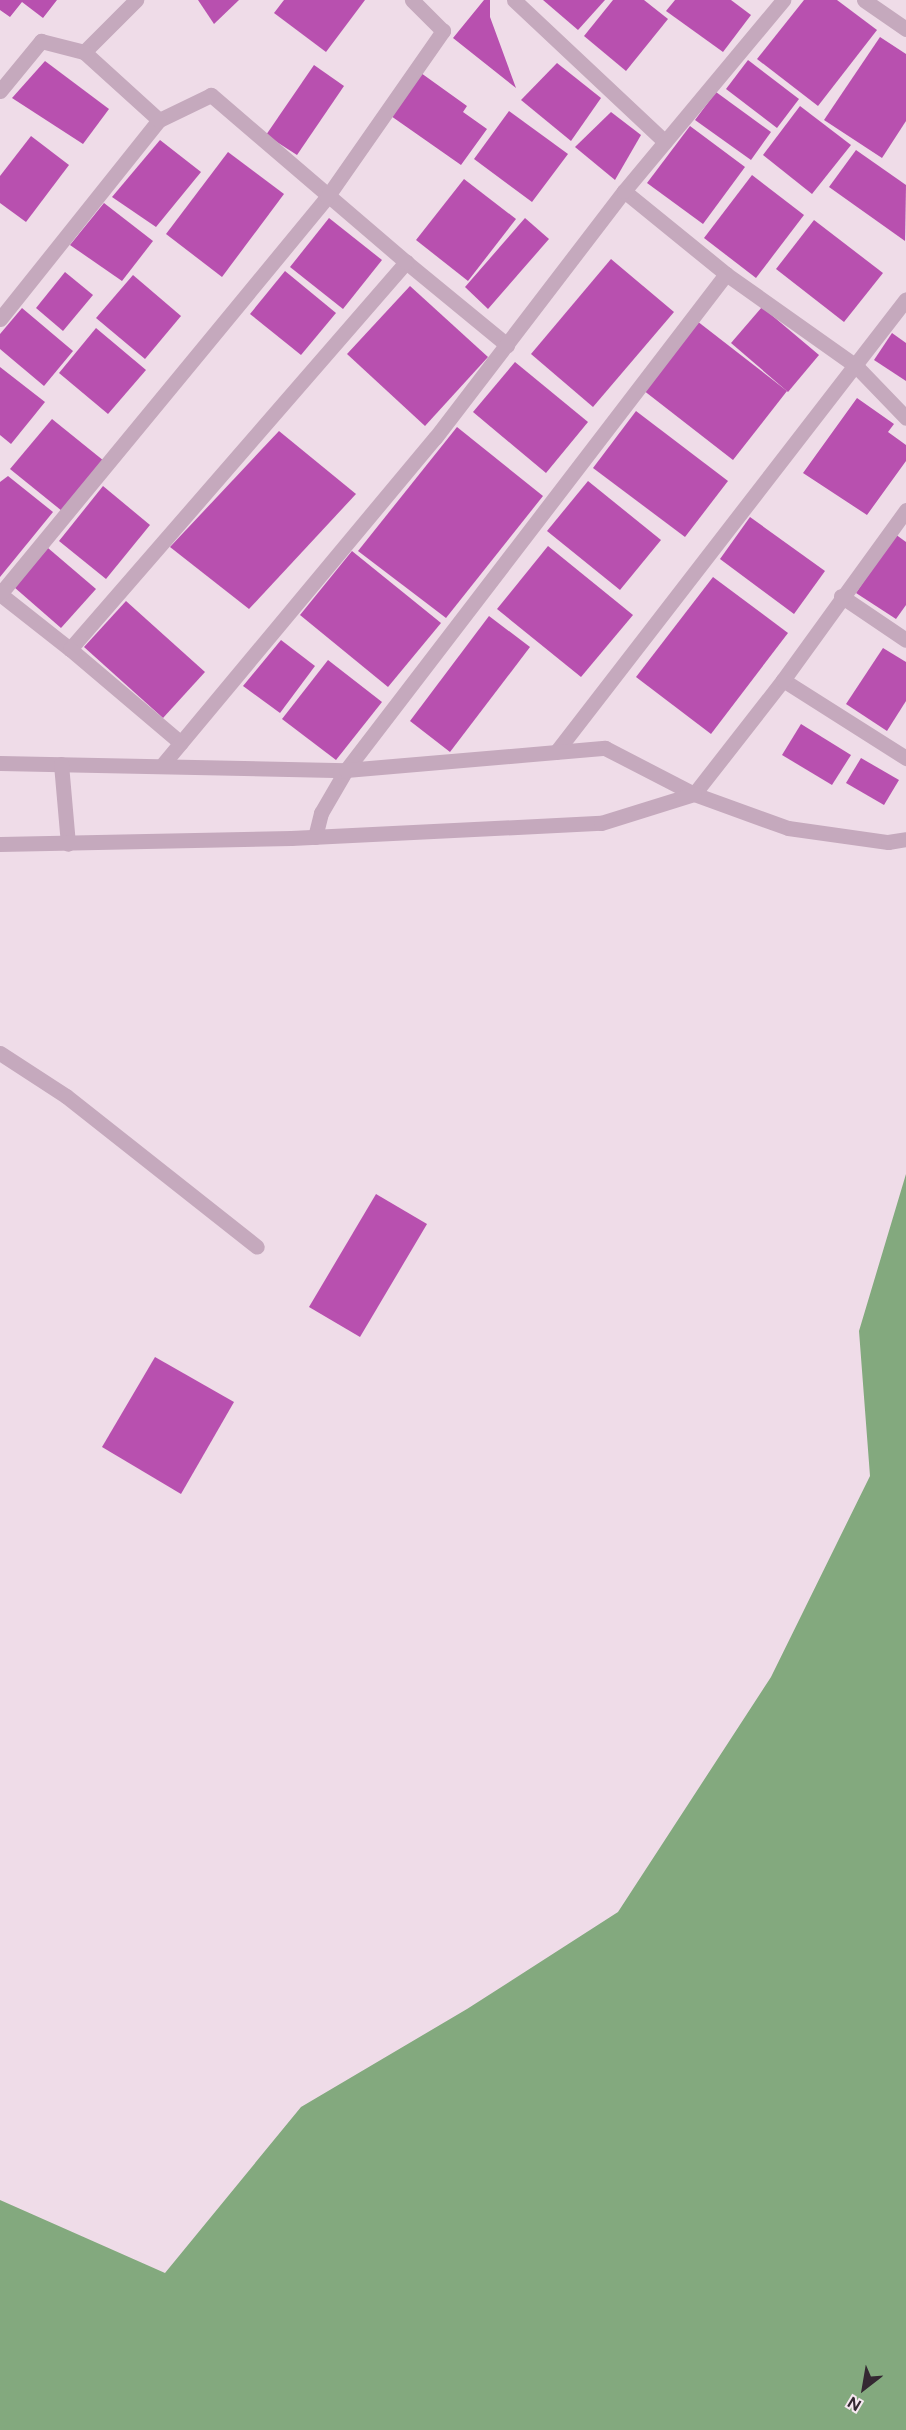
<!DOCTYPE html>
<style>
body{margin:0}
#map{position:relative;width:906px;height:2430px;overflow:hidden;background:#efdce8;font-family:Figtree,sans-serif}
div>[style]{position:absolute}
.water>*{inset:0;background:#83a97e}
.building>*{inset:0;background:#b850af}
.service>*{height:15px;margin:-7.5px;padding:0 7.5px;transform-origin:7.5px;border-radius:7.5px;background:#c5a9bd}
.minor>*{height:15px;margin:-7.5px;padding:0 7.5px;transform-origin:7.5px;border-radius:7.5px;background:#c5a9bd}
.tertiary>*{height:15px;margin:-7.5px;padding:0 7.5px;transform-origin:7.5px;border-radius:7.5px;background:#c5a9bd}
span{translate:-50% -50%;white-space:nowrap;text-align:center;line-height:1.15;-webkit-text-stroke:6px #f7e8f1;paint-order:stroke}
.north{position:absolute;left:834px;top:2358px;width:60px;height:60px;-webkit-text-stroke:4px #f7e8f1;paint-order:stroke;rotate:211deg;font-size:16px;font-weight:700;line-height:24px;text-align:center;color:#342832}
.north::after{content:'';display:block;margin:auto;width:21px;height:27px;background:#342832;clip-path:polygon(50% 0,100% 100%,50% 72%,0 100%)}
</style>
<div id="map">
<div class="water">
<i style="clip-path:polygon(906px 1174px,906px 2430px,0 2430px,0 2200px,165px 2273px,301px 2107px,467px 2009px,618px 1912px,771px 1677px,870px 1476px,859px 1331px)"></i>
</div>
<div class="building">
<i style="clip-path:polygon(0 0,57px 0,43px 18px,22px 2px,10px 17px,0 10px)"></i>
<i style="clip-path:polygon(198px 0,239px 0,214px 24px)"></i>
<i style="clip-path:polygon(284px 0,365px 0,326px 52px,274px 13px)"></i>
<i style="clip-path:polygon(484px 0,490px 0,490px 17px,516px 88px,453px 38px)"></i>
<i style="clip-path:polygon(543px 0,605px 0,578px 30px)"></i>
<i style="clip-path:polygon(613px 0,644px 0,668px 19px,626px 71px,584px 36px)"></i>
<i style="clip-path:polygon(675px 0,731px 0,751px 15px,723px 52px,666px 11px)"></i>
<i style="clip-path:polygon(804px 0,837px 0,877px 30px,818px 106px,757px 59px)"></i>
<i style="clip-path:polygon(880px 37px,906px 54px,906px 121px,882px 158px,824px 120px)"></i>
<i style="clip-path:polygon(748px 60px,799px 99px,777px 128px,726px 89px)"></i>
<i style="clip-path:polygon(45px 61px,109px 109px,83px 144px,12px 98px)"></i>
<i style="clip-path:polygon(557px 63px,601px 98px,571px 141px,521px 100px)"></i>
<i style="clip-path:polygon(314px 65px,344px 86px,297px 155px,266px 135px)"></i>
<i style="clip-path:polygon(421px 73px,467px 106px,463px 112px,487px 129px,461px 165px,391px 116px)"></i>
<i style="clip-path:polygon(716px 92px,771px 132px,751px 160px,695px 120px)"></i>
<i style="clip-path:polygon(800px 106px,851px 145px,812px 194px,763px 155px)"></i>
<i style="clip-path:polygon(509px 111px,568px 154px,532px 202px,474px 159px)"></i>
<i style="clip-path:polygon(611px 112px,641px 135px,615px 180px,575px 147px)"></i>
<i style="clip-path:polygon(690px 126px,745px 167px,703px 224px,647px 183px)"></i>
<i style="clip-path:polygon(31px 136px,69px 165px,26px 222px,0 203px,0 176px)"></i>
<i style="clip-path:polygon(160px 140px,201px 172px,156px 227px,112px 197px)"></i>
<i style="clip-path:polygon(856px 150px,906px 185px,905px 241px,829px 187px)"></i>
<i style="clip-path:polygon(228px 152px,284px 194px,222px 277px,166px 234px)"></i>
<i style="clip-path:polygon(752px 175px,804px 215px,756px 278px,704px 238px)"></i>
<i style="clip-path:polygon(464px 179px,516px 219px,468px 281px,416px 240px)"></i>
<i style="clip-path:polygon(104px 203px,153px 241px,122px 281px,70px 245px)"></i>
<i style="clip-path:polygon(329px 218px,382px 260px,343px 309px,290px 267px)"></i>
<i style="clip-path:polygon(525px 218px,549px 239px,488px 309px,465px 287px)"></i>
<i style="clip-path:polygon(814px 220px,883px 273px,844px 322px,776px 269px)"></i>
<i style="clip-path:polygon(611px 259px,674px 312px,593px 407px,531px 354px)"></i>
<i style="clip-path:polygon(285px 271px,336px 313px,301px 355px,250px 314px)"></i>
<i style="clip-path:polygon(65px 272px,93px 295px,63px 331px,36px 308px)"></i>
<i style="clip-path:polygon(133px 275px,181px 316px,145px 359px,96px 318px)"></i>
<i style="clip-path:polygon(410px 286px,488px 357px,425px 426px,347px 354px)"></i>
<i style="clip-path:polygon(762px 307px,819px 355px,788px 392px,731px 343px)"></i>
<i style="clip-path:polygon(22px 308px,73px 351px,44px 386px,0 349px,0 334px)"></i>
<i style="clip-path:polygon(697px 321px,787px 391px,733px 460px,643px 390px)"></i>
<i style="clip-path:polygon(96px 328px,146px 370px,108px 414px,59px 373px)"></i>
<i style="clip-path:polygon(892px 333px,906px 343px,906px 381px,874px 360px)"></i>
<i style="clip-path:polygon(515px 362px,588px 422px,546px 473px,473px 412px)"></i>
<i style="clip-path:polygon(0 367px,45px 402px,11px 444px,0 435px)"></i>
<i style="clip-path:polygon(857px 398px,894px 424px,888px 432px,906px 445px,906px 461px,867px 515px,803px 473px)"></i>
<i style="clip-path:polygon(636px 411px,728px 481px,685px 537px,593px 468px)"></i>
<i style="clip-path:polygon(52px 419px,104px 461px,62px 511px,10px 469px)"></i>
<i style="clip-path:polygon(457px 427px,543px 496px,446px 618px,358px 551px)"></i>
<i style="clip-path:polygon(279px 431px,356px 494px,249px 609px,170px 547px)"></i>
<i style="clip-path:polygon(8px 476px,53px 512px,0 577px,0 482px)"></i>
<i style="clip-path:polygon(588px 481px,661px 540px,620px 590px,547px 531px)"></i>
<i style="clip-path:polygon(103px 486px,150px 525px,106px 579px,59px 541px)"></i>
<i style="clip-path:polygon(750px 517px,825px 571px,794px 614px,720px 559px)"></i>
<i style="clip-path:polygon(895px 534px,906px 542px,906px 605px,896px 619px,856px 593px)"></i>
<i style="clip-path:polygon(548px 546px,633px 615px,581px 677px,497px 609px)"></i>
<i style="clip-path:polygon(48px 548px,96px 589px,61px 628px,14px 587px)"></i>
<i style="clip-path:polygon(352px 551px,441px 623px,388px 687px,300px 615px)"></i>
<i style="clip-path:polygon(713px 577px,788px 633px,711px 734px,636px 677px)"></i>
<i style="clip-path:polygon(126px 601px,205px 672px,163px 718px,84px 647px)"></i>
<i style="clip-path:polygon(489px 616px,530px 647px,450px 752px,410px 721px)"></i>
<i style="clip-path:polygon(281px 640px,315px 666px,280px 713px,243px 686px)"></i>
<i style="clip-path:polygon(883px 648px,906px 662px,906px 701px,887px 731px,846px 704px)"></i>
<i style="clip-path:polygon(328px 660px,382px 702px,336px 760px,282px 719px)"></i>
<i style="clip-path:polygon(801px 724px,851px 755px,832px 785px,782px 755px)"></i>
<i style="clip-path:polygon(861px 758px,899px 780px,884px 805px,846px 783px)"></i>
<i style="clip-path:polygon(376px 1194px,427px 1224px,360px 1337px,309px 1307px)"></i>
<i style="clip-path:polygon(155px 1357px,234px 1402px,181px 1494px,102px 1447px)"></i>
</div>
<div class="service">
<i style="left:0;top:1053px;width:79px;rotate:33.1deg"></i>
<i style="left:66px;top:1096px;width:243px;rotate:38.3deg"></i>
</div>
<div class="minor">
<i style="left:514px;top:0;width:207px;rotate:43.2deg"></i>
<i style="left:864px;top:0;width:51px;rotate:34.6deg"></i>
<i style="left:0;top:91px;width:65px;rotate:-50.6deg"></i>
<i style="left:41px;top:41px;width:44px;rotate:14.3deg"></i>
<i style="left:84px;top:52px;width:74px;rotate:-45deg"></i>
<i style="left:624px;top:191px;width:132px;rotate:39.1deg"></i>
<i style="left:726px;top:274px;width:159px;rotate:35.3deg"></i>
<i style="left:856px;top:366px;width:72px;rotate:46.1deg"></i>
<i style="left:406px;top:262px;width:131px;rotate:39.4deg"></i>
<i style="left:0;top:319px;width:255px;rotate:-51.4deg"></i>
<i style="left:0;top:594px;width:89px;rotate:38.2deg"></i>
<i style="left:70px;top:649px;width:513px;rotate:-49.03deg"></i>
<i style="left:406px;top:262px;width:257px;rotate:-139.4deg"></i>
<i style="left:211px;top:95px;width:58px;rotate:154.3deg"></i>
<i style="left:159px;top:120px;width:101px;rotate:-137.8deg"></i>
<i style="left:0;top:594px;width:514px;rotate:-50.52deg"></i>
<i style="left:327px;top:197px;width:203px;rotate:-55.1deg"></i>
<i style="left:443px;top:31px;width:44px;rotate:-135deg"></i>
<i style="left:841px;top:596px;width:78px;rotate:34.1deg"></i>
<i style="left:70px;top:649px;width:145px;rotate:40.3deg"></i>
<i style="left:783px;top:680px;width:146px;rotate:32.4deg"></i>
<i style="left:556px;top:752px;width:572px;rotate:-52.31deg"></i>
<i style="left:163px;top:764px;width:425px;rotate:-50.2deg"></i>
<i style="left:435px;top:438px;width:311px;rotate:-52.6deg"></i>
<i style="left:624px;top:191px;width:249px;rotate:-50.2deg"></i>
<i style="left:694px;top:794px;width:145px;rotate:-52deg"></i>
<i style="left:783px;top:680px;width:210px;rotate:-54.1deg"></i>
<i style="left:315px;top:837px;width:25px;rotate:-76deg"></i>
<i style="left:321px;top:813px;width:50px;rotate:-59.8deg"></i>
<i style="left:346px;top:770px;width:625px;rotate:-52.54deg"></i>
</div>
<div class="tertiary">
<i style="left:0;top:763px;width:346px;rotate:1.2deg"></i>
<i style="left:346px;top:770px;width:260px;rotate:-4.9deg"></i>
<i style="left:605px;top:748px;width:100px;rotate:27.3deg"></i>
<i style="left:694px;top:794px;width:100px;rotate:19.9deg"></i>
<i style="left:788px;top:828px;width:101px;rotate:8deg"></i>
<i style="left:888px;top:842px;width:18px;rotate:-9deg"></i>
<i style="left:61px;top:764px;width:80px;rotate:85deg"></i>
<i style="left:0;top:844px;width:291px;rotate:-1.2deg"></i>
<i style="left:291px;top:838px;width:310px;rotate:-2.8deg"></i>
<i style="left:601px;top:823px;width:97px;rotate:-17.3deg"></i>
</div>
<div class="north">N</div>
</div>
